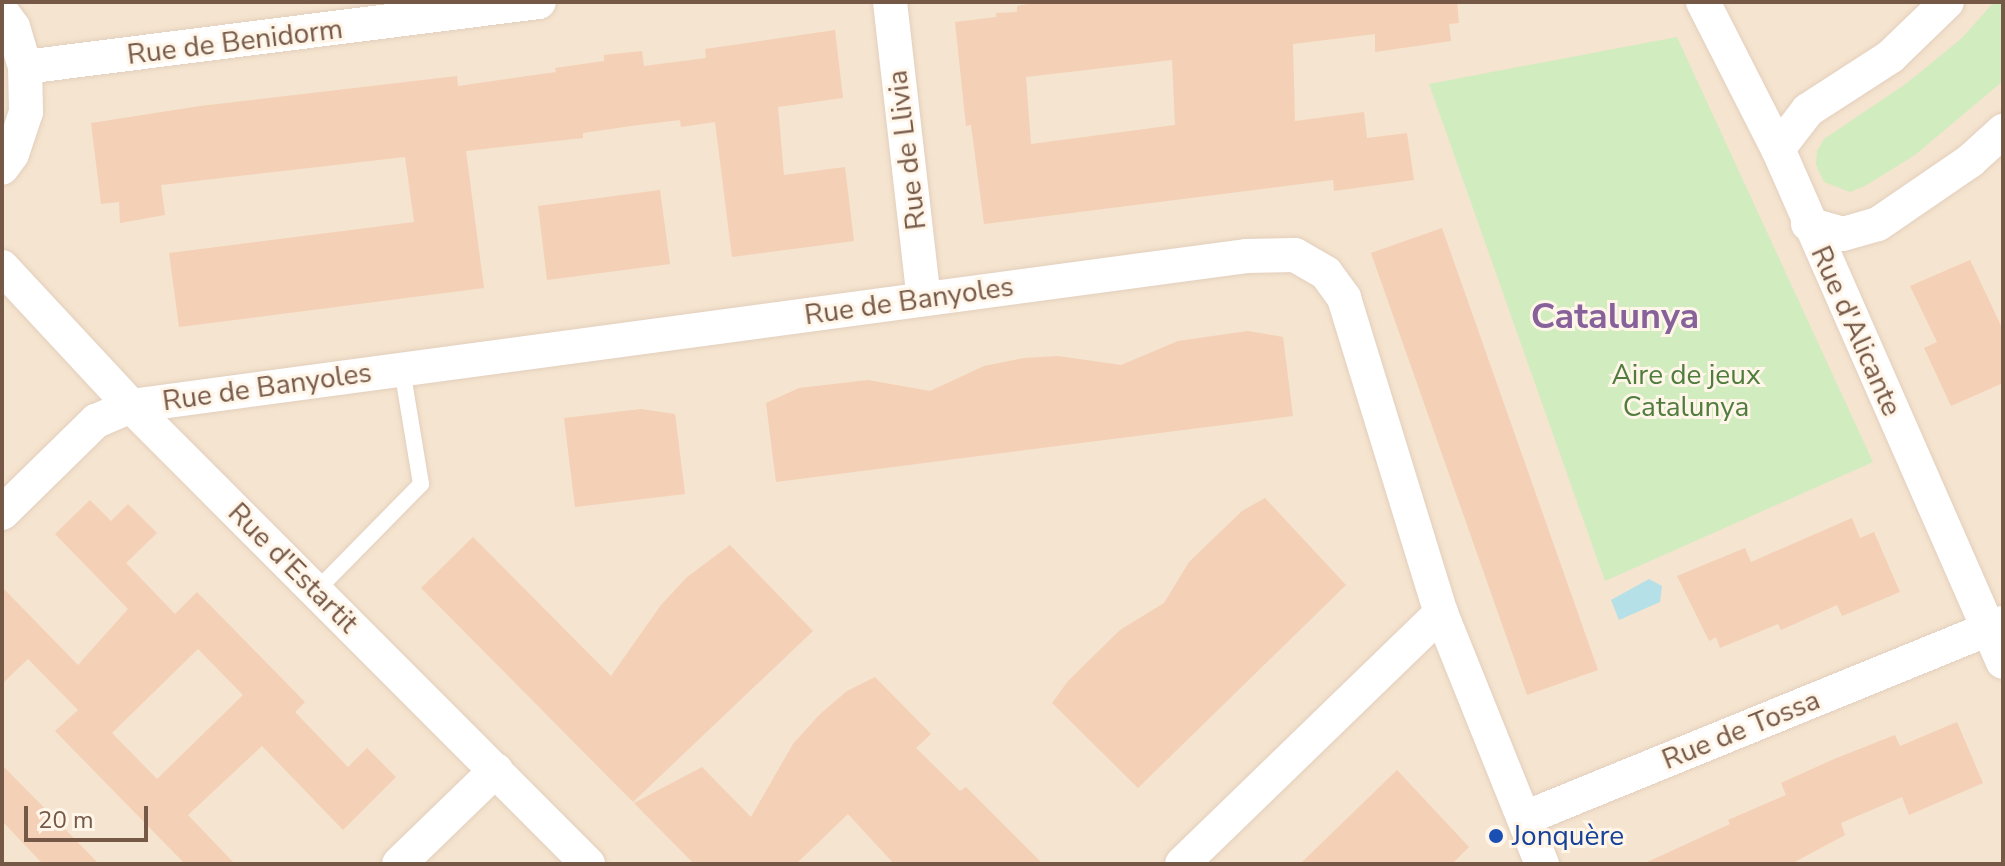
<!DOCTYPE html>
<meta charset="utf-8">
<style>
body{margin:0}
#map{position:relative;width:2005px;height:866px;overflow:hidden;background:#fdf3e1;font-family:"Nunito Sans",sans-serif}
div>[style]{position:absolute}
.residential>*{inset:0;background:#f5e4cf}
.green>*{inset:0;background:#d1ecbf}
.water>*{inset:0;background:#b5e0e8}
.building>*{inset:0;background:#f4d0b7}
.roads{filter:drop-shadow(0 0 2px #e2cfbd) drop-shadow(0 0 2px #e2cfbd)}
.lane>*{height:16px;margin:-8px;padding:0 8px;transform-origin:8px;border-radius:8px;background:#fff}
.street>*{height:34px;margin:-17px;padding:0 17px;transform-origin:17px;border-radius:17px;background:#fff}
.dots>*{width:22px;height:22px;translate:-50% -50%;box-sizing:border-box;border:4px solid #fff6e9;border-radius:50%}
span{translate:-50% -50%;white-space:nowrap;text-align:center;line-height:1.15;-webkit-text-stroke:6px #fff6e9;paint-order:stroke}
.street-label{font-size:28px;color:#765847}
.park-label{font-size:28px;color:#507d3e}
.transit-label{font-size:28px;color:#164399}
.left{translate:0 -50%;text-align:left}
.district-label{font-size:36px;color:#87629a;font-weight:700}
.frame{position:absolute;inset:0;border:4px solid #765847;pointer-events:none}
.scale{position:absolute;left:24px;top:806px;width:124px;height:36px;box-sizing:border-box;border:4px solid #765847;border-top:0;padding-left:10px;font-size:24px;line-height:28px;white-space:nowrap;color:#765847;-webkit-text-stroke:6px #fff6e9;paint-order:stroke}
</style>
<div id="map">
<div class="residential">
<i style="clip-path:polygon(2px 2px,2003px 2px,2003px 864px,2px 864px)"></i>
</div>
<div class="green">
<i style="clip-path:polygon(1994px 2px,2003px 2px,2003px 81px,1915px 155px,1865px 186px,1850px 192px,1824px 182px,1816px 165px,1817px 151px,1824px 139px,1907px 83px,1962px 38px)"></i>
<i style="clip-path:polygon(1677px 37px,1873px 462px,1605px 581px,1429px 84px)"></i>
</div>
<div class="water">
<i style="clip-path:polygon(1649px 579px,1662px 586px,1660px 602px,1619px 620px,1611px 600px)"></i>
</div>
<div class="building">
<i style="clip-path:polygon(evenodd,1040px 2px,1457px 2px,1459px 23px,1449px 24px,1451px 41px,1375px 52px,1375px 34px,1293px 44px,1295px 121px,1364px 112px,1367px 138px,1407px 133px,1414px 180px,1334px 191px,1333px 180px,984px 224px,971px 125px,966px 126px,955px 22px,996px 17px,996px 13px,1017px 12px,1017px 6px,1040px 2px,1172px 60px,1175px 125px,1031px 144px,1026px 77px,1172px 60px)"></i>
<i style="clip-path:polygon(835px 30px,843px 98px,778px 107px,784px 175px,845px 167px,854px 241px,732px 257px,715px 122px,681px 127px,680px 120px,631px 126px,583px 133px,583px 138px,466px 151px,484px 288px,179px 327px,169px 253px,414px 222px,405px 157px,161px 185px,165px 215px,120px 223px,119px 202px,101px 204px,91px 123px,200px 106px,457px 76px,458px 86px,556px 72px,555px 68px,604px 61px,604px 55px,642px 51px,644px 66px,706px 58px,705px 49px)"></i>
<i style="clip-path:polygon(660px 190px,670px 264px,547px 280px,538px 206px)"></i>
<i style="clip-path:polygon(1442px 228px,1598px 670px,1527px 695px,1371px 253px)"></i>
<i style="clip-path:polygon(1970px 260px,2003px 330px,2003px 383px,1951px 406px,1924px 348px,1937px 342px,1910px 286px)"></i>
<i style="clip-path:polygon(1248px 331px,1283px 337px,1293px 416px,776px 482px,766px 403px,799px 388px,868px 380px,930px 391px,984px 366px,1024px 358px,1058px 356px,1121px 365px,1178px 341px)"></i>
<i style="clip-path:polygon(641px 409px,675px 414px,685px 494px,575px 507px,564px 418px)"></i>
<i style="clip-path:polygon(1265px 498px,1346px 585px,1138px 788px,1052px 703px,1068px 681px,1120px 630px,1164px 603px,1189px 562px,1242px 511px)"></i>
<i style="clip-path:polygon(evenodd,90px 500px,111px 521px,128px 504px,157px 533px,126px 563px,175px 614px,197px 592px,305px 702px,295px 712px,348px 767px,367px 748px,396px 777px,343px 830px,262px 746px,188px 815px,235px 864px,185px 864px,55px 731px,78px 710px,28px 659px,2px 684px,2px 587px,78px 665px,128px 609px,55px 534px,90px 500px,198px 649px,243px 695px,157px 779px,112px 733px,198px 649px)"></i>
<i style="clip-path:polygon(1852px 518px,1860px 538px,1874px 532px,1900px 592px,1842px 616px,1837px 605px,1781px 630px,1778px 624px,1720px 648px,1716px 637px,1709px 641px,1677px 576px,1745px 548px,1751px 562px)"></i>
<i style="clip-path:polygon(473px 537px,611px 676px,661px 605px,687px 577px,730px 545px,813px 631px,633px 802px,421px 588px)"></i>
<i style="clip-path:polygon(875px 677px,931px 734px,916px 748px,960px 791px,966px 787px,1043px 864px,894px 864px,848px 814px,796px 864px,694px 864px,634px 803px,702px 767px,751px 817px,793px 744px,819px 715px,847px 691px)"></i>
<i style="clip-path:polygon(1957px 722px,1983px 783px,1909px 815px,1902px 797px,1841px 823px,1845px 835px,1791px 864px,1643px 864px,1730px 824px,1728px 820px,1786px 795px,1781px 783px,1834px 759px,1895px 735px,1900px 746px)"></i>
<i style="clip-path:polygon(2px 765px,62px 826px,99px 864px,43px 864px,2px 821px)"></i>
<i style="clip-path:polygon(1397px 770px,1469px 847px,1452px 864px,1300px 864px)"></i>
</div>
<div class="roads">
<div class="lane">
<i style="left:316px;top:591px;width:150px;rotate:-45.5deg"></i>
<i style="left:421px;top:484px;width:117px;rotate:-99.4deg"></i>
</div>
<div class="street">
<i style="left:890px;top:2px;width:299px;rotate:83.5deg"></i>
<i style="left:1703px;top:2px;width:165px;rotate:63deg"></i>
<i style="left:1778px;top:149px;width:560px;rotate:66.32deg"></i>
<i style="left:2px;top:12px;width:19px;rotate:54deg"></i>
<i style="left:13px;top:27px;width:42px;rotate:73.3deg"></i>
<i style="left:25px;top:67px;width:45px;rotate:88.7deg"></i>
<i style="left:26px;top:112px;width:44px;rotate:108.4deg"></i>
<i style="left:12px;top:154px;width:17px;rotate:126deg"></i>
<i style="left:25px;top:67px;width:518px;rotate:-7.21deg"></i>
<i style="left:1778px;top:149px;width:49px;rotate:-52.4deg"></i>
<i style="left:1808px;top:110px;width:98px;rotate:-32.9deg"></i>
<i style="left:1890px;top:57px;width:79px;rotate:-44deg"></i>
<i style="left:1808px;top:224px;width:36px;rotate:16deg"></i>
<i style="left:1843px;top:234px;width:36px;rotate:-16deg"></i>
<i style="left:1878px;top:224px;width:112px;rotate:-34.4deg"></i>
<i style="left:1970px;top:161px;width:45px;rotate:-42.3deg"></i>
<i style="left:2px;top:267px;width:190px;rotate:47.1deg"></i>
<i style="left:131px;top:406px;width:647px;rotate:45.06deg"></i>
<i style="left:2px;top:513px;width:132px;rotate:-44.4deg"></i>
<i style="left:96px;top:421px;width:38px;rotate:-23deg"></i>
<i style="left:131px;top:406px;width:1125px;rotate:-7.66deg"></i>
<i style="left:1246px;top:256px;width:49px;rotate:-1.2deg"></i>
<i style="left:1295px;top:255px;width:36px;rotate:30deg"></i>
<i style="left:1326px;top:273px;width:31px;rotate:54deg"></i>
<i style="left:1344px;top:298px;width:330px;rotate:72.9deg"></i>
<i style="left:1441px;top:613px;width:271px;rotate:68.1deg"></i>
<i style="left:1525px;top:818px;width:516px;rotate:-22.19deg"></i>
<i style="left:399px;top:864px;width:135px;rotate:-44.1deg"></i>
<i style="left:1182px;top:864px;width:361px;rotate:-44.1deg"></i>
</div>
</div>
<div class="dots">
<i style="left:1496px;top:836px;background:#1a4fb4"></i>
</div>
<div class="street-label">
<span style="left:235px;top:42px;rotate:-7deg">Rue de Benidorm</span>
<span style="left:907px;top:150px;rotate:-97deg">Rue de Llivia</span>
<span style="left:909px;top:301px;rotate:-8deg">Rue de Banyoles</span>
<span style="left:1856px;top:331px;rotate:66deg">Rue d'Alicante</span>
<span style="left:267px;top:387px;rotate:-8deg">Rue de Banyoles</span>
<span style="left:293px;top:568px;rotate:45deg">Rue d'Estartit</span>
<span style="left:1741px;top:730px;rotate:-22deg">Rue de Tossa</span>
</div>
<div class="park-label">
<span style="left:1686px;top:391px">Aire de jeux<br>Catalunya</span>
</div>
<div class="transit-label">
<span class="left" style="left:1512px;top:836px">Jonquère</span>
</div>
<div class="district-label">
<span style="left:1615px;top:317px">Catalunya</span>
</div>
<div class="frame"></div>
<div class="scale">20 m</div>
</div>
